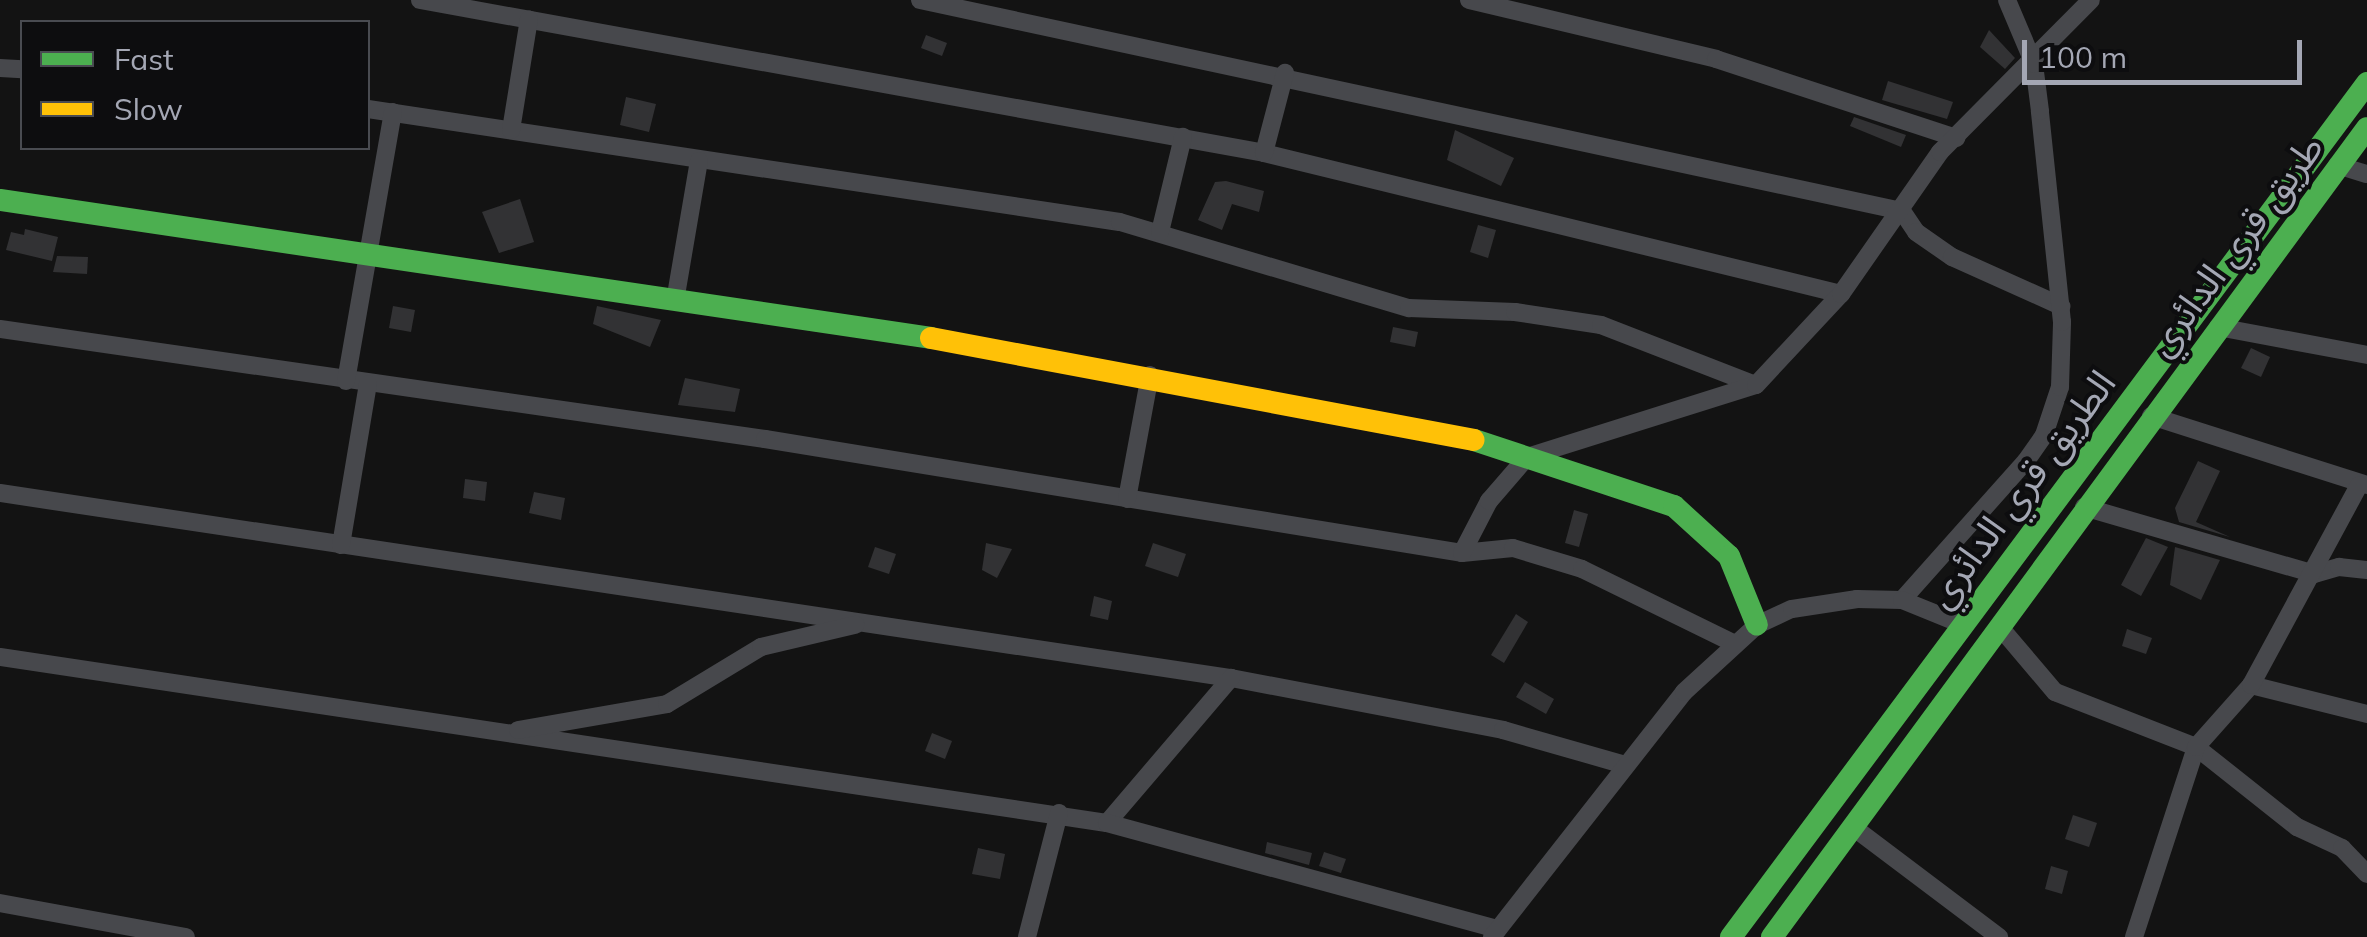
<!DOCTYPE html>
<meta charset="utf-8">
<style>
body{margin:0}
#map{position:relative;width:2367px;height:937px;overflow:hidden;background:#131313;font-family:Mulish,"Noto Sans Arabic",sans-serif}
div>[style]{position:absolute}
.building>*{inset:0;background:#323234}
.street>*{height:18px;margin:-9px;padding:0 9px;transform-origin:9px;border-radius:9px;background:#47484c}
.fast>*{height:22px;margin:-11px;padding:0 11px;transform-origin:11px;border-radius:11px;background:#4caf50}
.slow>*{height:22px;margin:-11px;padding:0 11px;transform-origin:11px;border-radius:11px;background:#ffc107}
span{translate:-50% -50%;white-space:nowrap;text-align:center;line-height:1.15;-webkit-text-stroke:8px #0d0d0f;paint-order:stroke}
.street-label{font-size:38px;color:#a4a7b4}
.legend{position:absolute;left:20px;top:20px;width:350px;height:130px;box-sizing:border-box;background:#0d0d0f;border:2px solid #494b51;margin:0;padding:12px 18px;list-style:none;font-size:30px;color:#a4a7b4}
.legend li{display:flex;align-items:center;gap:20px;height:50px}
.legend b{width:50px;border:2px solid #494b51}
.scale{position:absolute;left:2022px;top:40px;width:280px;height:45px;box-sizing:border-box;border:5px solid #a4a7b4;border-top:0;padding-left:12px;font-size:30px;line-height:35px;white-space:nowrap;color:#a4a7b4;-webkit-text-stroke:8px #0d0d0f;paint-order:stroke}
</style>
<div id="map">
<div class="building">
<i style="clip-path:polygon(1989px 30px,2015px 58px,2005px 69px,1980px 47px)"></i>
<i style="clip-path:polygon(926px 35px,947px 43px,942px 56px,921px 48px)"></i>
<i style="clip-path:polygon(1888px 81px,1953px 102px,1947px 119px,1882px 100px)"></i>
<i style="clip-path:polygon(626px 97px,656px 104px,649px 132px,620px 125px)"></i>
<i style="clip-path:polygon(1854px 117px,1906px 135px,1901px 147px,1850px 126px)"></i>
<i style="clip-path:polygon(1455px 130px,1514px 158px,1501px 186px,1447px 160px)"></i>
<i style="clip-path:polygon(1226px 181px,1264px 191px,1259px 212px,1232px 204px,1222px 230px,1198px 220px,1215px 182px)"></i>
<i style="clip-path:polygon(520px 199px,534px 242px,499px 253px,482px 212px)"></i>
<i style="clip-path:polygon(1478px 225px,1496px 230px,1488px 258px,1470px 252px)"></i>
<i style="clip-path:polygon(25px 229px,58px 237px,52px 261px,6px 250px,11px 232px,24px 235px)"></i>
<i style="clip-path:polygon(57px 256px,88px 257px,87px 274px,53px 272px)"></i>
<i style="clip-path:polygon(393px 306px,415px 310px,411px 332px,389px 328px)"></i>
<i style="clip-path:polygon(597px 306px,661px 320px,650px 347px,593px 324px)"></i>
<i style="clip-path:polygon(1393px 327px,1418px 332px,1415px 347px,1390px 342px)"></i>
<i style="clip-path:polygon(2251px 348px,2270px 357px,2261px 377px,2241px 368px)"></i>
<i style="clip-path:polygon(685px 378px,740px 389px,735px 412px,678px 405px)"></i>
<i style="clip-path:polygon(2198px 461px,2220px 471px,2196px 522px,2230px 537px,2179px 522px,2175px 508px)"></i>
<i style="clip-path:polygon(465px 479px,487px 482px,485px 501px,463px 498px)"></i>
<i style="clip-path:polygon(534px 492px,565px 498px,561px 520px,529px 513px)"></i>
<i style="clip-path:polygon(1574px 510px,1588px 514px,1579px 547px,1565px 543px)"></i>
<i style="clip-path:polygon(2146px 538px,2168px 547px,2141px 596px,2121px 585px)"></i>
<i style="clip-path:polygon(986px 543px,1012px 549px,997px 578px,982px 570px)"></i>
<i style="clip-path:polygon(1153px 543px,1186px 554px,1178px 577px,1145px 566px)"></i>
<i style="clip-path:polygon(875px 547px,896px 554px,889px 574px,868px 567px)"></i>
<i style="clip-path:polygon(2175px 547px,2220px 560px,2201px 600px,2170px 585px)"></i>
<i style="clip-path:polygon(1094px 596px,1112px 601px,1108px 620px,1090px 616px)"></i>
<i style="clip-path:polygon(1516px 614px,1528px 622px,1504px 663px,1491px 655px)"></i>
<i style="clip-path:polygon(2127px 629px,2152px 638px,2146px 654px,2122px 646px)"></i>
<i style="clip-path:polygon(1525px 682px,1554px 699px,1546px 714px,1516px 697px)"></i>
<i style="clip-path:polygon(932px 733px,952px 741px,945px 759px,925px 751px)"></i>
<i style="clip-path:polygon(2073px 815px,2097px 823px,2089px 847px,2065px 839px)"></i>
<i style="clip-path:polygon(1267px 842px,1312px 853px,1309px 865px,1265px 853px)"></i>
<i style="clip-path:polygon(978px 848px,1005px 854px,1000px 879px,972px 874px)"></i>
<i style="clip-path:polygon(1324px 852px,1346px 859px,1341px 873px,1319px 866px)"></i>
<i style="clip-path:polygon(2051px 866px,2068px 871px,2062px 894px,2045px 889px)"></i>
</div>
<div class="street">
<i style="left:420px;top:0;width:858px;rotate:10.27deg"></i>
<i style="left:1264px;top:153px;width:594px;rotate:13.73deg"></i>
<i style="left:920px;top:0;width:1004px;rotate:12.13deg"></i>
<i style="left:1902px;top:211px;width:25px;rotate:56deg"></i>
<i style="left:1916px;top:232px;width:44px;rotate:34.8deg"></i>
<i style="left:1952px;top:257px;width:120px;rotate:24.2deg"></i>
<i style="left:1469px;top:0;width:254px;rotate:13.4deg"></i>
<i style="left:1716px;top:59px;width:253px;rotate:18.2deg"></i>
<i style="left:0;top:68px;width:22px;rotate:3deg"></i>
<i style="left:368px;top:109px;width:760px;rotate:8.55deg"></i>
<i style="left:1120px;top:222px;width:302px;rotate:16.6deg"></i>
<i style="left:1409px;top:308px;width:106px;rotate:2.2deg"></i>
<i style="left:1515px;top:312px;width:87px;rotate:8.6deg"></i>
<i style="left:1601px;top:325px;width:166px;rotate:21.2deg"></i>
<i style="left:511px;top:130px;width:112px;rotate:-80.8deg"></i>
<i style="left:1264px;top:153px;width:83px;rotate:-75.3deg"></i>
<i style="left:2337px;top:165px;width:31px;rotate:17deg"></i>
<i style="left:1160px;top:232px;width:98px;rotate:-76.4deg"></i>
<i style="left:675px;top:301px;width:142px;rotate:-80.3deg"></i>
<i style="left:2218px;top:327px;width:152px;rotate:10.6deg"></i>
<i style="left:0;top:329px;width:773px;rotate:8.18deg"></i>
<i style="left:765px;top:439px;width:706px;rotate:9.29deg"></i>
<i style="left:1462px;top:553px;width:51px;rotate:-5.6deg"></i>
<i style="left:1513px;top:548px;width:72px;rotate:16.9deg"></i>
<i style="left:1582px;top:569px;width:170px;rotate:26.1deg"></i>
<i style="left:346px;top:381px;width:273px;rotate:-80.1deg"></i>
<i style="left:2151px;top:416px;width:227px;rotate:17.7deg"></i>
<i style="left:0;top:493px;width:1245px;rotate:8.55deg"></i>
<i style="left:1231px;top:678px;width:277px;rotate:10.8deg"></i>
<i style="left:1503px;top:730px;width:127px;rotate:16deg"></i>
<i style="left:1127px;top:499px;width:126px;rotate:-79.5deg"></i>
<i style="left:2084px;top:507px;width:240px;rotate:16.2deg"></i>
<i style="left:2314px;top:574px;width:26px;rotate:-16deg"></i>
<i style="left:2339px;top:567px;width:28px;rotate:6deg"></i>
<i style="left:341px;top:545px;width:163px;rotate:-80.5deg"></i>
<i style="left:1462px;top:553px;width:59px;rotate:-62.6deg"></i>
<i style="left:1489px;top:501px;width:58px;rotate:-49.2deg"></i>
<i style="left:1527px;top:457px;width:240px;rotate:-17.5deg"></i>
<i style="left:1756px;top:385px;width:125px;rotate:-47deg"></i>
<i style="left:1841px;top:294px;width:173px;rotate:-55.1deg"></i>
<i style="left:1940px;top:152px;width:214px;rotate:-45.2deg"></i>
<i style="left:1902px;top:600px;width:186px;rotate:-48.3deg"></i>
<i style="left:2026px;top:461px;width:32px;rotate:-55deg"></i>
<i style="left:2044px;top:435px;width:51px;rotate:-71.6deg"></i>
<i style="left:2060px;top:387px;width:65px;rotate:-88.2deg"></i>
<i style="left:2062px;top:322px;width:212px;rotate:-96deg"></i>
<i style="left:2040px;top:111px;width:47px;rotate:-97.3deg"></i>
<i style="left:2034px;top:64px;width:69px;rotate:-112.9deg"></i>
<i style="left:1999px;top:626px;width:87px;rotate:49.7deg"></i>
<i style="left:2055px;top:692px;width:151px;rotate:21.3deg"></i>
<i style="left:2196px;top:747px;width:129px;rotate:38.4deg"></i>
<i style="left:2297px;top:827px;width:50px;rotate:25deg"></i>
<i style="left:2342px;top:848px;width:36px;rotate:46deg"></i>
<i style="left:0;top:657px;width:1119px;rotate:8.53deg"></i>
<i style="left:1107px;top:823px;width:191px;rotate:-49.5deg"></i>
<i style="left:2251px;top:685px;width:120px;rotate:14deg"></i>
<i style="left:518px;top:730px;width:151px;rotate:-9.9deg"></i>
<i style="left:667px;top:704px;width:110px;rotate:-31.2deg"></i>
<i style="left:761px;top:647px;width:97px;rotate:-13.2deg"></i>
<i style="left:1107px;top:823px;width:405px;rotate:15.2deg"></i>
<i style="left:1853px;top:827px;width:183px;rotate:37deg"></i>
<i style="left:0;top:903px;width:189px;rotate:10.4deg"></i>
<i style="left:1027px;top:937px;width:128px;rotate:-75.5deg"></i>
<i style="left:1492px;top:937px;width:311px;rotate:-51.9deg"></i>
<i style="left:1684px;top:692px;width:99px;rotate:-42.5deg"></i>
<i style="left:1757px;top:625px;width:38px;rotate:-25deg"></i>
<i style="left:1792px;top:609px;width:66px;rotate:-8.7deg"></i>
<i style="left:1857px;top:599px;width:45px;rotate:1.3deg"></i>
<i style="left:1902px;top:600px;width:67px;rotate:22deg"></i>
<i style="left:2134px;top:937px;width:200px;rotate:-71.9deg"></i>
<i style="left:2196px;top:747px;width:83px;rotate:-48.4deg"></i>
<i style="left:2251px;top:685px;width:227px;rotate:-61.6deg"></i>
</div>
<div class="fast">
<i style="left:0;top:200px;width:941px;rotate:8.43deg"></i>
<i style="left:1474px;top:440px;width:211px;rotate:18.3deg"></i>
<i style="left:1674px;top:506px;width:74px;rotate:42.3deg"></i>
<i style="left:1729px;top:556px;width:74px;rotate:67.9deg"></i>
<i style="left:1731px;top:937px;width:1065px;rotate:-53.32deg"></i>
<i style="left:1772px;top:937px;width:1004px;rotate:-53.67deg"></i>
</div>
<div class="slow">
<i style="left:931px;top:338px;width:552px;rotate:10.64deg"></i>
</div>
<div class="street-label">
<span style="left:2235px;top:245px;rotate:-53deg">طريق قري الدائري</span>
<span style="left:2021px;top:489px;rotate:-53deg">الطريق قري الدائري</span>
</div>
<ul class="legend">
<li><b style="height:12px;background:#4caf50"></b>Fast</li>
<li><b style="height:12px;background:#ffc107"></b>Slow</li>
</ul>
<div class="scale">100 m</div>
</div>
